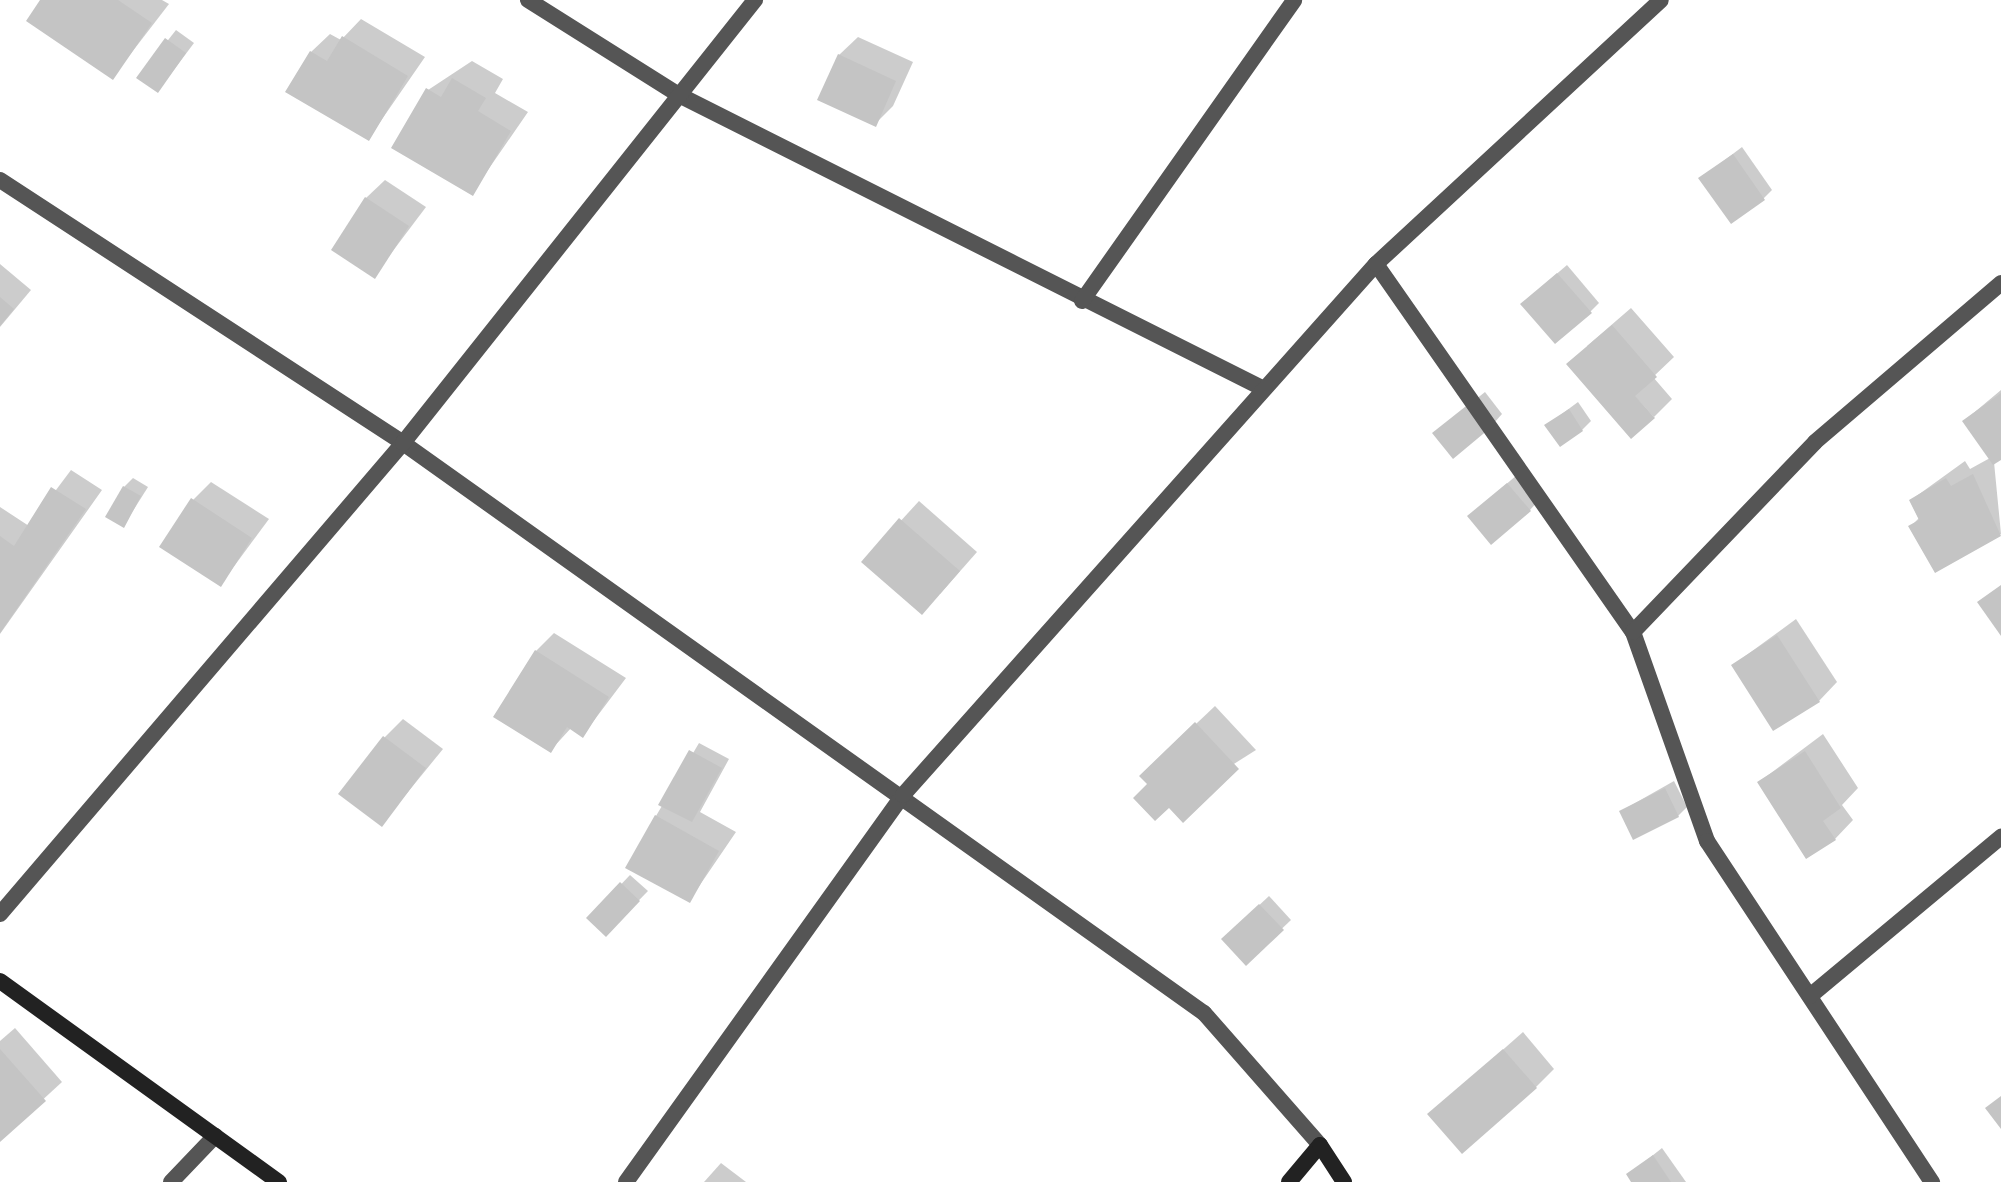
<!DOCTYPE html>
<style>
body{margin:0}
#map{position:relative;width:2001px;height:1182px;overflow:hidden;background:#fff;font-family:Overpass,sans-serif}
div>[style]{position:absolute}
.shadow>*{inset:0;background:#0003}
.building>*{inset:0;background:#c4c4c4}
.street>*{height:16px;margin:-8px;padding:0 8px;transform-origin:8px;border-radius:8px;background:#555}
.secondary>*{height:16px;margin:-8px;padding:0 8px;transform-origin:8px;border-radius:8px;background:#222}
span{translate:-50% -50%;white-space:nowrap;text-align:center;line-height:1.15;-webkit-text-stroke:6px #fff;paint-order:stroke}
</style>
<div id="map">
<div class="shadow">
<i style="clip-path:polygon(43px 0,162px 0,169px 4px,112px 78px)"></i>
<i style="clip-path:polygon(361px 19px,425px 57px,369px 138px,311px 52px,330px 34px,341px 40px)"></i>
<i style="clip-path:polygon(176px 30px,194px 43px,158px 91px,139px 77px)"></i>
<i style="clip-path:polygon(858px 37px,913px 62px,893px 106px,875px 124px,839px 55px)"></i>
<i style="clip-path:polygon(472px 61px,503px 79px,495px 93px,528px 112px,472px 193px,428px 90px)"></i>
<i style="clip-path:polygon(1742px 147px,1772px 190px,1763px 199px,1701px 178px)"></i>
<i style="clip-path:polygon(385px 180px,426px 207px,374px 276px,366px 198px)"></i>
<i style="clip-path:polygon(0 264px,31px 290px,0 327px)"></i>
<i style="clip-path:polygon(1567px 265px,1599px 303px,1590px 312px,1532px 295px)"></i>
<i style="clip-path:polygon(1631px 308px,1674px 357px,1653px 377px,1672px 399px,1654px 417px,1587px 346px)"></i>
<i style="clip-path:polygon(2001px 390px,2001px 457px,1994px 462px,2001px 534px,1935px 571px,1911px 526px,1920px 517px,1911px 500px,1965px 461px,1970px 469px,1990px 458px,1964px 421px)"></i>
<i style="clip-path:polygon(1485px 392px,1502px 414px,1494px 423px,1444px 425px)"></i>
<i style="clip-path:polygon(1578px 402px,1591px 421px,1582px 430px,1547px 425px)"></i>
<i style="clip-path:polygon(71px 470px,102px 490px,0 634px,0 507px,29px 526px)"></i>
<i style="clip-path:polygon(1517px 475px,1538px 501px,1530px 510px,1478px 508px)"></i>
<i style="clip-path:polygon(133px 478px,148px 487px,124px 525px,124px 487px)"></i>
<i style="clip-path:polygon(211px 482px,269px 519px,221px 584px,193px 500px)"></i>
<i style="clip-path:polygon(919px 501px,977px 552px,940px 594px,864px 561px)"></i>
<i style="clip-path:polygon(1796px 619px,1837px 682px,1819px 701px,1733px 665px)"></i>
<i style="clip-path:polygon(554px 633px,626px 678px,583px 735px,572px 727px,550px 751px,536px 651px)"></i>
<i style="clip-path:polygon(1215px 706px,1256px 750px,1169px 805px,1149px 784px,1160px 758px)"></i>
<i style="clip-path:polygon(403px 719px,443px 749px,381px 825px,385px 737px)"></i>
<i style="clip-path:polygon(1823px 734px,1858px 788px,1842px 805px,1853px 820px,1835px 839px,1759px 782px)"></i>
<i style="clip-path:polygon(699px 743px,729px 759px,700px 812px,736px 832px,689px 901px,656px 816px)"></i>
<i style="clip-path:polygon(1674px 781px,1687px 807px,1678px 816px,1621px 811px)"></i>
<i style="clip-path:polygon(630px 875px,648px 891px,606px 934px,589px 918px)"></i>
<i style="clip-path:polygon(1269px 896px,1291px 920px,1246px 963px,1223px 939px)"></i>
<i style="clip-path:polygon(15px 1028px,62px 1082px,0 1139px,0 1041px)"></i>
<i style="clip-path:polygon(1523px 1032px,1554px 1069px,1536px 1087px,1430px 1114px)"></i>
<i style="clip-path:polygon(1662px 1148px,1686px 1182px,1633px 1182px,1628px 1175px)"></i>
<i style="clip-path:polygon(721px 1163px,746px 1182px,704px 1182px)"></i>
</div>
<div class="building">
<i style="clip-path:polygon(40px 0,118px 0,152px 23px,113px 80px,26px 21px)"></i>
<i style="clip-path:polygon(342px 36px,408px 76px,369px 141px,285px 92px,310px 51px,327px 61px)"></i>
<i style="clip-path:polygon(165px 38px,186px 53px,158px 93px,136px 78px)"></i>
<i style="clip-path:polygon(838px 54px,896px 81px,876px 127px,817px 100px)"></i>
<i style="clip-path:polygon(452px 78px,486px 98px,478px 111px,511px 131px,473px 196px,391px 148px,426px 88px,441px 97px)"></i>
<i style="clip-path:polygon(1733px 154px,1765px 200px,1731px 224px,1698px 178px)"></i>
<i style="clip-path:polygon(365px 197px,409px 226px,375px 279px,331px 250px)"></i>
<i style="clip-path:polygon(1557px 273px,1592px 313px,1555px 344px,1520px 304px)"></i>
<i style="clip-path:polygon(0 297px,14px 309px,0 326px)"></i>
<i style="clip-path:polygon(1612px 325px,1657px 377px,1635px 396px,1655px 418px,1631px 439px,1566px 364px)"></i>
<i style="clip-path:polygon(2001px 393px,2001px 460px,1993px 465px,1962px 421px)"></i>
<i style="clip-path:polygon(1475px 399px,1495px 424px,1453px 459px,1432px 433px)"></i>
<i style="clip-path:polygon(1569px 409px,1583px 431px,1560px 447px,1544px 425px)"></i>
<i style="clip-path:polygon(1973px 474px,2001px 536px,1935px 573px,1908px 526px,1919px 520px,1909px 500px,1946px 478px,1951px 486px)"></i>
<i style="clip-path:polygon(1507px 483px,1531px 511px,1491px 545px,1467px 516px)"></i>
<i style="clip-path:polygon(123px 486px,141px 496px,124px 528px,105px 517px)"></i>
<i style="clip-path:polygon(51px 487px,86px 509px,0 633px,0 536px,14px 546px)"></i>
<i style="clip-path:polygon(191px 498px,252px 538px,221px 587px,159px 547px)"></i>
<i style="clip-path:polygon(899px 518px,960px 571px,922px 615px,861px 562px)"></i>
<i style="clip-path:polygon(2001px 585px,2001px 636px,1977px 602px)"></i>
<i style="clip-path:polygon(1777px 635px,1820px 702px,1773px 731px,1731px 665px)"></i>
<i style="clip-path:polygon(535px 650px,609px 697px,583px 738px,567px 727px,551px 753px,493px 717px)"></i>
<i style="clip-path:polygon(1195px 722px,1239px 769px,1183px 823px,1169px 808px,1155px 821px,1133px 798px,1147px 784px,1139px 776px)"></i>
<i style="clip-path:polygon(383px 736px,426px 768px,382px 827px,338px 794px)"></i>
<i style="clip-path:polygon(689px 750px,722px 768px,692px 822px,658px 805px)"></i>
<i style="clip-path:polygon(1805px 751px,1841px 808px,1823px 821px,1836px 840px,1806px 859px,1757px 782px)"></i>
<i style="clip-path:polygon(1665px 788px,1679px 817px,1633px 840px,1619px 811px)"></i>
<i style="clip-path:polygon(655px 815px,719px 851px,690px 903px,625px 868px)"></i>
<i style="clip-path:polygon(620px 882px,640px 901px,606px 937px,586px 918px)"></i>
<i style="clip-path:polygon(1259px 904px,1284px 930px,1246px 966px,1221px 939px)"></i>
<i style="clip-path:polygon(0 1049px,46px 1101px,0 1142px)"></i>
<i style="clip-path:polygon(1503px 1049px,1537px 1088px,1462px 1154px,1427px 1114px)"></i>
<i style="clip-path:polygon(2001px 1096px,2001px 1129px,1985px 1108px)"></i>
<i style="clip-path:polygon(1653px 1155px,1671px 1182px,1631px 1182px,1626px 1174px)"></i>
</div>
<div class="street">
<i style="left:528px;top:0;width:176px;rotate:32.2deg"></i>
<i style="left:677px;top:94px;width:655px;rotate:26.68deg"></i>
<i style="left:0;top:180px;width:481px;rotate:33.1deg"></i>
<i style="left:403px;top:443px;width:983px;rotate:35.44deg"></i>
<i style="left:1204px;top:1013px;width:176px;rotate:48.7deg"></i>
<i style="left:1376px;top:264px;width:449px;rotate:55.1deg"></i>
<i style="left:1633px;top:632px;width:222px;rotate:70.5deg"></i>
<i style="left:1707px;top:841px;width:409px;rotate:56.6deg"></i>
<i style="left:1082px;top:301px;width:368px;rotate:-54.8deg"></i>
<i style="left:1633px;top:632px;width:263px;rotate:-46.2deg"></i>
<i style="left:1815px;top:442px;width:245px;rotate:-40.5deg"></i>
<i style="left:0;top:914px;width:620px;rotate:-49.45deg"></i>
<i style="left:403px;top:443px;width:566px;rotate:-51.53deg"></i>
<i style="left:1810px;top:996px;width:249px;rotate:-39.8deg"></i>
<i style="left:171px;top:1182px;width:64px;rotate:-46.3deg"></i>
<i style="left:626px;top:1182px;width:476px;rotate:-54.4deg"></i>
<i style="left:903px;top:795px;width:711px;rotate:-48.31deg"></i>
<i style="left:1376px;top:264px;width:388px;rotate:-42.8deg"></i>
</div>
<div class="secondary">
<i style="left:0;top:981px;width:344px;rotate:35.8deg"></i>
<i style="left:1289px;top:1182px;width:48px;rotate:-50deg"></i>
<i style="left:1320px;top:1145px;width:44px;rotate:57deg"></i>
</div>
</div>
